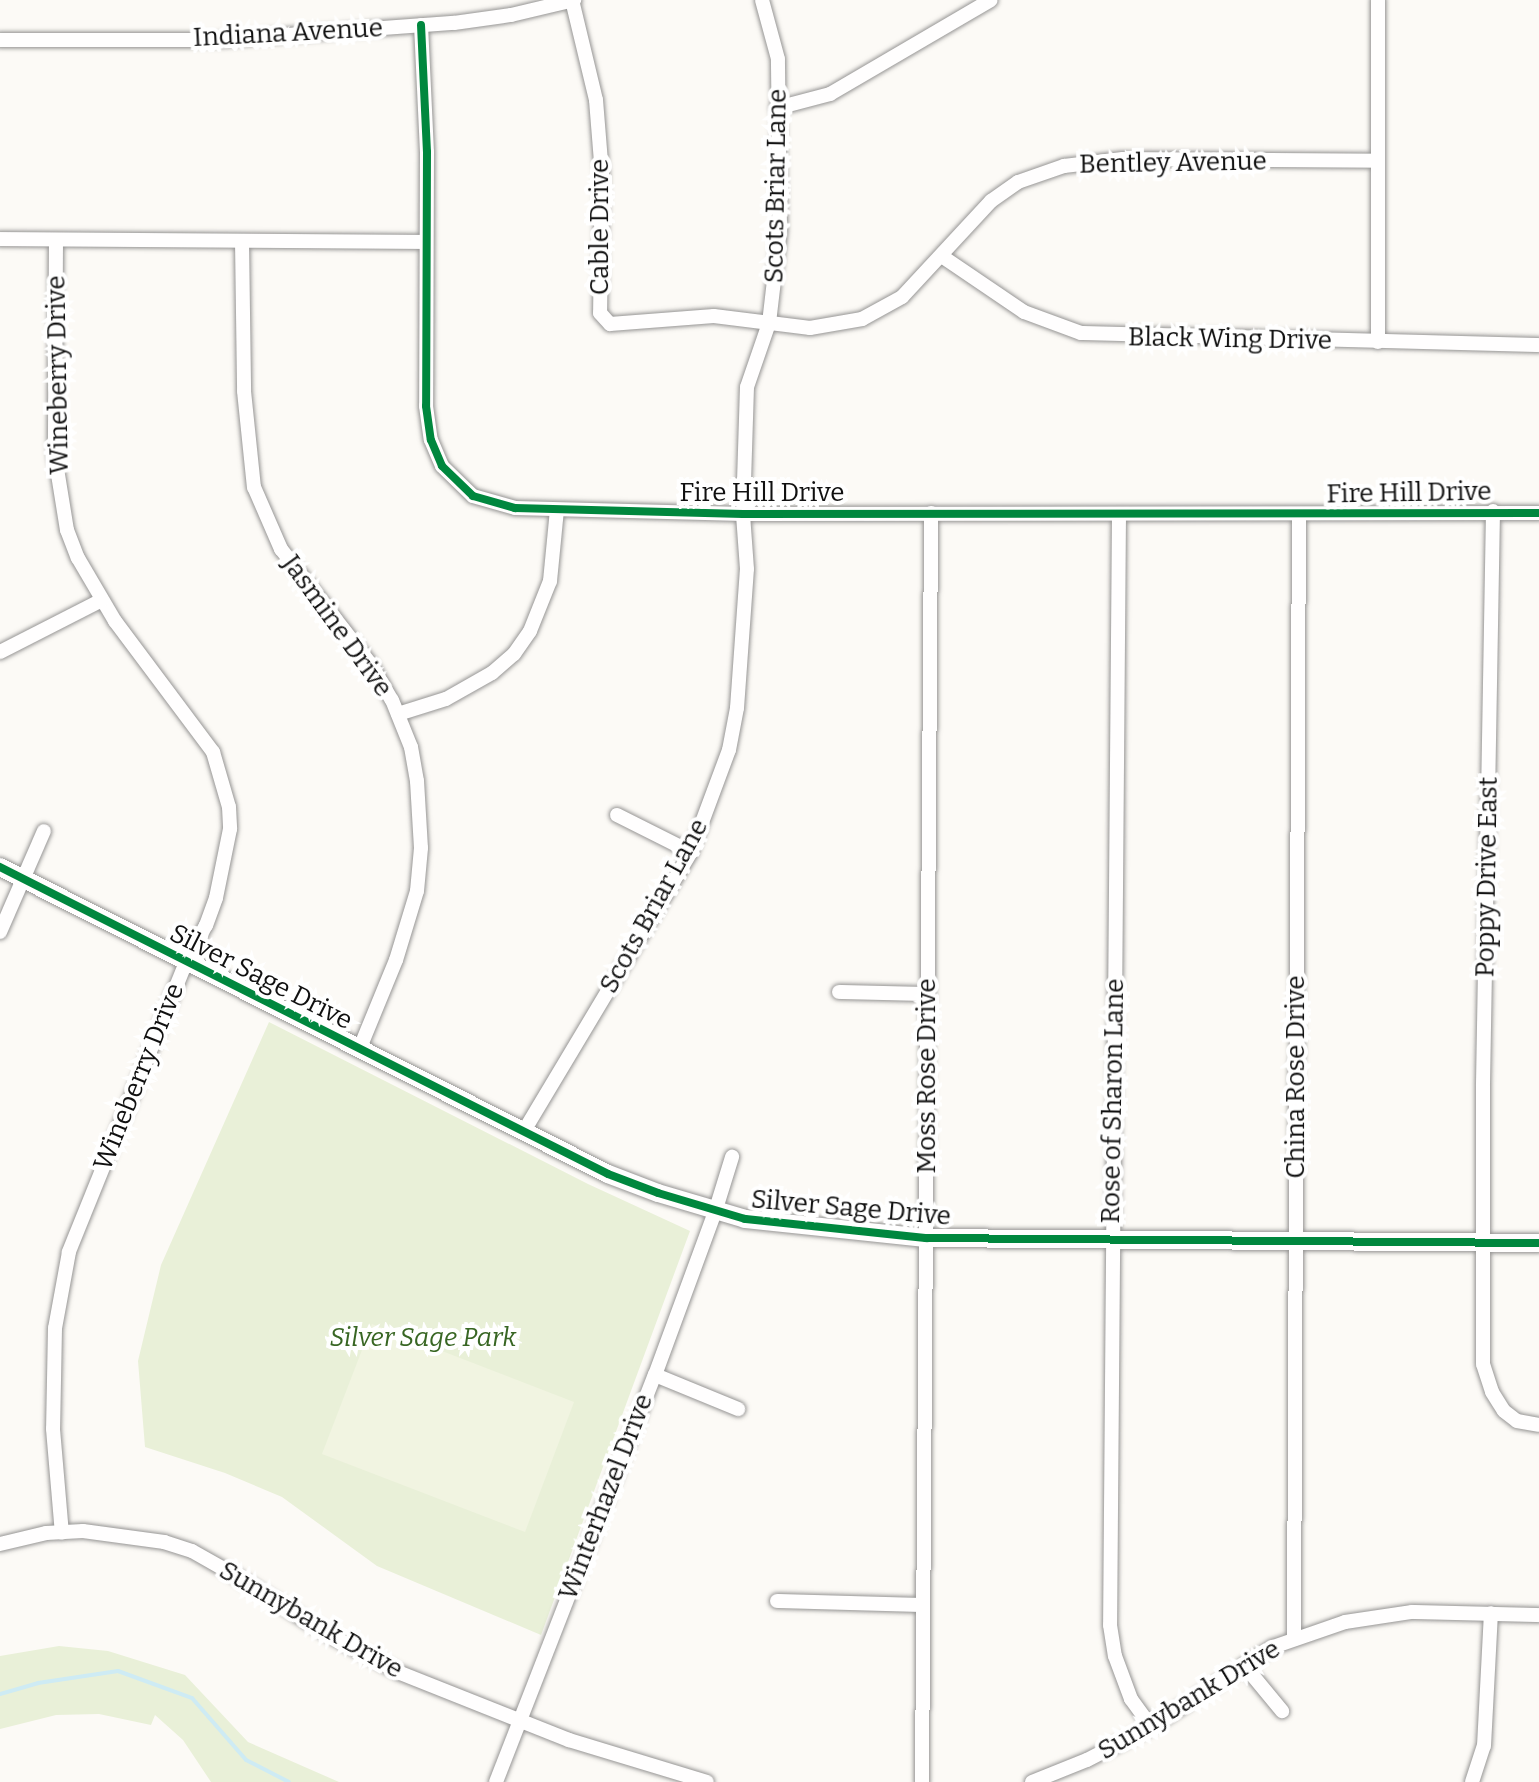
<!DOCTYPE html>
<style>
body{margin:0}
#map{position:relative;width:1539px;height:1782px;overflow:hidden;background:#fcfaf6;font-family:Bitter,serif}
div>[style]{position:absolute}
.green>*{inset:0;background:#e9f0d8}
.pitch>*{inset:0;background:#f1f4e1}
.stream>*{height:4px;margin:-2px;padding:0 2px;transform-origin:2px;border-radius:2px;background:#ceebf4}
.roads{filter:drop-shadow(0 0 2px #969594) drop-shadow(0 0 2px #969594)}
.minor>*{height:14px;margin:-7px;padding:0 7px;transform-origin:7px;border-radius:7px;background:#fffefe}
.tertiary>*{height:18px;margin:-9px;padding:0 9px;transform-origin:9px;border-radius:9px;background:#fffefe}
.cycleway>*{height:8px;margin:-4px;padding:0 4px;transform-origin:4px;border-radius:4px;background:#00873e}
span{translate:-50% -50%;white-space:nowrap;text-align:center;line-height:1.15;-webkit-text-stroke:8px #fff;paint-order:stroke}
.street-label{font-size:26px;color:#101010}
.park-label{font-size:26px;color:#386623;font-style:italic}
</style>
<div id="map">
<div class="green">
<i style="clip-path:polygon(269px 1022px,588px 1184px,690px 1231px,541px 1635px,377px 1566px,282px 1497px,225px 1473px,145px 1447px,138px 1361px,161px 1265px)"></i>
<i style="clip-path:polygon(59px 1646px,108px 1651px,185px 1675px,248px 1742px,339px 1782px,211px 1782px,183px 1740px,155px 1715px,151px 1725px,99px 1714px,56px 1715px,0 1729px,0 1656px)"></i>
</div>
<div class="pitch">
<i style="clip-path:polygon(372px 1324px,574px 1402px,525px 1532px,322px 1454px)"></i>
</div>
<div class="stream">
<i style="left:0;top:1694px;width:40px;rotate:-16deg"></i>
<i style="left:38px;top:1683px;width:81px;rotate:-8.5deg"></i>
<i style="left:118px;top:1671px;width:79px;rotate:20deg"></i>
<i style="left:192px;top:1698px;width:82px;rotate:48.9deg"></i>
<i style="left:246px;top:1760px;width:48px;rotate:27.1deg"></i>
</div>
<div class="roads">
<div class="minor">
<i style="left:572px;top:0;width:103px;rotate:76.5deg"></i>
<i style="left:596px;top:100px;width:75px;rotate:85.4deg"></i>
<i style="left:602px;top:175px;width:138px;rotate:90.8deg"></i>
<i style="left:600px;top:313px;width:15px;rotate:48deg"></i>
<i style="left:610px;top:324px;width:104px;rotate:-4.4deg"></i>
<i style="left:714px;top:316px;width:97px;rotate:7.1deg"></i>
<i style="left:810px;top:328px;width:53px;rotate:-9.8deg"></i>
<i style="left:862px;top:319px;width:46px;rotate:-28.8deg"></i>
<i style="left:902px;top:297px;width:131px;rotate:-47.2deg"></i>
<i style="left:991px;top:201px;width:33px;rotate:-35deg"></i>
<i style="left:1018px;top:182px;width:49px;rotate:-19.2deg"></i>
<i style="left:1064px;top:166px;width:59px;rotate:-6.8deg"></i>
<i style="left:1123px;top:159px;width:255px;rotate:0.4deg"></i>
<i style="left:1378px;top:0;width:342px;rotate:90deg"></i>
<i style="left:421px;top:25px;width:127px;rotate:87.3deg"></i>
<i style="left:427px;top:152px;width:254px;rotate:90.2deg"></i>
<i style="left:426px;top:406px;width:34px;rotate:82deg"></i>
<i style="left:431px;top:440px;width:28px;rotate:67deg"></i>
<i style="left:442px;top:466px;width:43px;rotate:44.1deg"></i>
<i style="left:473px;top:496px;width:44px;rotate:15.9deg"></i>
<i style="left:515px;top:508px;width:228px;rotate:1.5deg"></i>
<i style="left:743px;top:514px;width:796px;rotate:-0.07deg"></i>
<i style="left:0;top:40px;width:220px"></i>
<i style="left:220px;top:40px;width:235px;rotate:-4.2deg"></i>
<i style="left:454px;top:23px;width:58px;rotate:-8deg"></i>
<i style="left:511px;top:15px;width:65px;rotate:-13.4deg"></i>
<i style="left:777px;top:108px;width:55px;rotate:-14.8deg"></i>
<i style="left:830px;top:94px;width:186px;rotate:-30.3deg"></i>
<i style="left:0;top:239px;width:425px;rotate:0.4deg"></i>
<i style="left:56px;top:240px;width:216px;rotate:90.3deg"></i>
<i style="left:55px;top:456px;width:75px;rotate:80.8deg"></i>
<i style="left:67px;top:530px;width:30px;rotate:69deg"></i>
<i style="left:78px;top:558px;width:73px;rotate:59.6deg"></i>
<i style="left:115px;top:621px;width:164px;rotate:53.2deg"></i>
<i style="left:213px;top:752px;width:57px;rotate:73.8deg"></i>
<i style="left:229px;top:807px;width:22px;rotate:87deg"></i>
<i style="left:230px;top:829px;width:70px;rotate:101.5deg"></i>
<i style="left:216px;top:898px;width:29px;rotate:110deg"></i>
<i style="left:206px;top:925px;width:42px;rotate:118.4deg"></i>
<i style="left:186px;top:962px;width:313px;rotate:112deg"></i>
<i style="left:69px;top:1252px;width:77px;rotate:100.4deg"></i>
<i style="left:55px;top:1328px;width:101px;rotate:91.1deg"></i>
<i style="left:53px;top:1429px;width:104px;rotate:85.1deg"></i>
<i style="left:242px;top:241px;width:150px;rotate:89.2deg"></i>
<i style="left:244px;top:391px;width:97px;rotate:84.1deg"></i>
<i style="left:254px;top:487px;width:68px;rotate:66.5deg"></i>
<i style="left:281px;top:549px;width:148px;rotate:52.1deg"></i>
<i style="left:372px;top:666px;width:39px;rotate:60deg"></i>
<i style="left:392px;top:700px;width:51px;rotate:68deg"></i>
<i style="left:411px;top:747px;width:35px;rotate:80deg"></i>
<i style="left:417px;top:781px;width:67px;rotate:86.6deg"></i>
<i style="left:421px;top:848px;width:43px;rotate:95.3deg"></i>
<i style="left:417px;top:891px;width:72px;rotate:106.9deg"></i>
<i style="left:396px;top:960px;width:97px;rotate:112.3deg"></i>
<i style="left:943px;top:257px;width:98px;rotate:34.2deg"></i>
<i style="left:1024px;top:312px;width:61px;rotate:20.2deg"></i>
<i style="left:1081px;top:333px;width:458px;rotate:1.5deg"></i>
<i style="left:1493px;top:511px;width:575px;rotate:91deg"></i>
<i style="left:1483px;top:1086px;width:278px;rotate:90deg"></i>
<i style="left:1483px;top:1364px;width:29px;rotate:72deg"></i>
<i style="left:1492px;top:1392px;width:22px;rotate:58deg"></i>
<i style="left:1504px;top:1411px;width:16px;rotate:38deg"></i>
<i style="left:1517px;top:1421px;width:22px;rotate:10deg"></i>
<i style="left:1119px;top:514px;width:1111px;rotate:90.46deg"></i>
<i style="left:1110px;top:1625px;width:31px;rotate:81deg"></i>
<i style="left:1115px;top:1656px;width:46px;rotate:69.6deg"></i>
<i style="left:1131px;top:1699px;width:34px;rotate:54deg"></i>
<i style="left:0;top:652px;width:114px;rotate:-27deg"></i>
<i style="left:398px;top:714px;width:50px;rotate:-17.4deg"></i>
<i style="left:446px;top:699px;width:53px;rotate:-29.5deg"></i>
<i style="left:492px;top:673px;width:29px;rotate:-41deg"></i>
<i style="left:514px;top:654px;width:28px;rotate:-55deg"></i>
<i style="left:530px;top:631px;width:54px;rotate:-68.2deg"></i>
<i style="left:550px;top:581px;width:71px;rotate:-84.4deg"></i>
<i style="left:617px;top:815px;width:83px;rotate:26.6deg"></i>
<i style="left:0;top:932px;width:110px;rotate:-66.5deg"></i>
<i style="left:839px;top:992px;width:89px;rotate:1.3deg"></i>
<i style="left:524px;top:1131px;width:325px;rotate:-59.1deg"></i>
<i style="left:691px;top:852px;width:109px;rotate:-69.6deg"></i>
<i style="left:729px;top:750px;width:43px;rotate:-79.2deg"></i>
<i style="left:737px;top:708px;width:139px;rotate:-85.9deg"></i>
<i style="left:747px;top:569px;width:55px;rotate:-94.2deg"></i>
<i style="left:743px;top:514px;width:127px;rotate:-88.2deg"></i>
<i style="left:747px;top:387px;width:68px;rotate:-71deg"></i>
<i style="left:769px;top:323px;width:95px;rotate:-83.3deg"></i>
<i style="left:780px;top:229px;width:170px;rotate:-90.7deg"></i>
<i style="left:778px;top:59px;width:61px;rotate:-105.2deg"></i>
<i style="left:655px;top:1375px;width:90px;rotate:22.3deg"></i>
<i style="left:0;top:1544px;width:47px;rotate:-13.4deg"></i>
<i style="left:46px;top:1533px;width:37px;rotate:-3deg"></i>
<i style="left:83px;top:1531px;width:82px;rotate:7.7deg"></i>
<i style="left:164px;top:1542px;width:29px;rotate:18deg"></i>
<i style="left:192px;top:1551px;width:51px;rotate:29.6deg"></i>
<i style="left:236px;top:1576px;width:104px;rotate:32.5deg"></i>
<i style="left:324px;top:1632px;width:84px;rotate:28.4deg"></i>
<i style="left:398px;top:1672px;width:184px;rotate:21.7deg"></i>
<i style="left:569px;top:1740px;width:144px;rotate:16.9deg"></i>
<i style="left:777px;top:1601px;width:146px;rotate:1.6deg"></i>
<i style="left:1294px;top:1639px;width:1125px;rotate:-89.75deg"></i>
<i style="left:1244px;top:1665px;width:60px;rotate:50.4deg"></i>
<i style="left:496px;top:1782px;width:437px;rotate:-68.7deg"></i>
<i style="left:655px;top:1375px;width:174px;rotate:-69.8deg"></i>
<i style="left:715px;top:1212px;width:58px;rotate:-72.8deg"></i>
<i style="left:922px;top:1782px;width:1269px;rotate:-89.59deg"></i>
<i style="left:1032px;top:1782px;width:59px;rotate:-21.8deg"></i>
<i style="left:1087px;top:1760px;width:72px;rotate:-27.3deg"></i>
<i style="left:1151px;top:1727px;width:146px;rotate:-33.3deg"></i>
<i style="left:1273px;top:1647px;width:76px;rotate:-19.1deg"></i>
<i style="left:1345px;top:1622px;width:68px;rotate:-8.5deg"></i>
<i style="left:1412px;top:1612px;width:127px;rotate:1.4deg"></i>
<i style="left:1472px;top:1782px;width:38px;rotate:-72deg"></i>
<i style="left:1484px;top:1746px;width:133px;rotate:-87deg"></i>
</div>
<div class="tertiary">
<i style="left:0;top:867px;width:681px;rotate:26.79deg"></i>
<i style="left:608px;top:1174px;width:53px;rotate:20.8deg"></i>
<i style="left:658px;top:1193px;width:91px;rotate:16.6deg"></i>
<i style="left:745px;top:1219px;width:182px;rotate:6deg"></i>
<i style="left:926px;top:1238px;width:613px;rotate:0.47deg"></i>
</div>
</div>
<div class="cycleway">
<i style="left:421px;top:25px;width:127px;rotate:87.3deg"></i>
<i style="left:427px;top:152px;width:254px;rotate:90.2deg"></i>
<i style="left:426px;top:406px;width:34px;rotate:82deg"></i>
<i style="left:431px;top:440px;width:28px;rotate:67deg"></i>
<i style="left:442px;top:466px;width:43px;rotate:44.1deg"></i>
<i style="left:473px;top:496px;width:44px;rotate:15.9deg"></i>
<i style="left:515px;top:508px;width:228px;rotate:1.5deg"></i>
<i style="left:743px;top:514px;width:796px;rotate:-0.07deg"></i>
<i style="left:0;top:867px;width:681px;rotate:26.79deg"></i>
<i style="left:608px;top:1174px;width:53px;rotate:20.8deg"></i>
<i style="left:658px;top:1193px;width:91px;rotate:16.6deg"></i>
<i style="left:745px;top:1219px;width:182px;rotate:6deg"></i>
<i style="left:926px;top:1238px;width:613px;rotate:0.47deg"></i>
</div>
<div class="street-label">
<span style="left:288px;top:33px;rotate:-3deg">Indiana Avenue</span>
<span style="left:1173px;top:163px;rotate:-1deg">Bentley Avenue</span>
<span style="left:776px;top:186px;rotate:-89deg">Scots Briar Lane</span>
<span style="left:600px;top:227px;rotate:-90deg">Cable Drive</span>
<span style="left:1230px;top:339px;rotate:1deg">Black Wing Drive</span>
<span style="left:58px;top:375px;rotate:-91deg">Wineberry Drive</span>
<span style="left:762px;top:493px">Fire Hill Drive</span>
<span style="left:1409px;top:493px;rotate:-1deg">Fire Hill Drive</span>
<span style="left:337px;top:626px;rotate:54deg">Jasmine Drive</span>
<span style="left:1487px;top:877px;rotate:-89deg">Poppy Drive East</span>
<span style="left:654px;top:906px;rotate:-61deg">Scots Briar Lane</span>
<span style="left:261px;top:977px;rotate:27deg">Silver Sage Drive</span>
<span style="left:927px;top:1076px;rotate:-90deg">Moss Rose Drive</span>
<span style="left:139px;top:1077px;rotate:-68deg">Wineberry Drive</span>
<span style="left:1296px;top:1077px;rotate:-90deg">China Rose Drive</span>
<span style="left:1113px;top:1101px;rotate:-89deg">Rose of Sharon Lane</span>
<span style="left:851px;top:1208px;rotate:5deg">Silver Sage Drive</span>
<span style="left:606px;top:1497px;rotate:-69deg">Winterhazel Drive</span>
<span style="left:311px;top:1620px;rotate:30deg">Sunnybank Drive</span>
<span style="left:1189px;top:1700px;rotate:-31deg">Sunnybank Drive</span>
</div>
<div class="park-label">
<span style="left:423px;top:1338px">Silver Sage Park</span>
</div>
</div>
